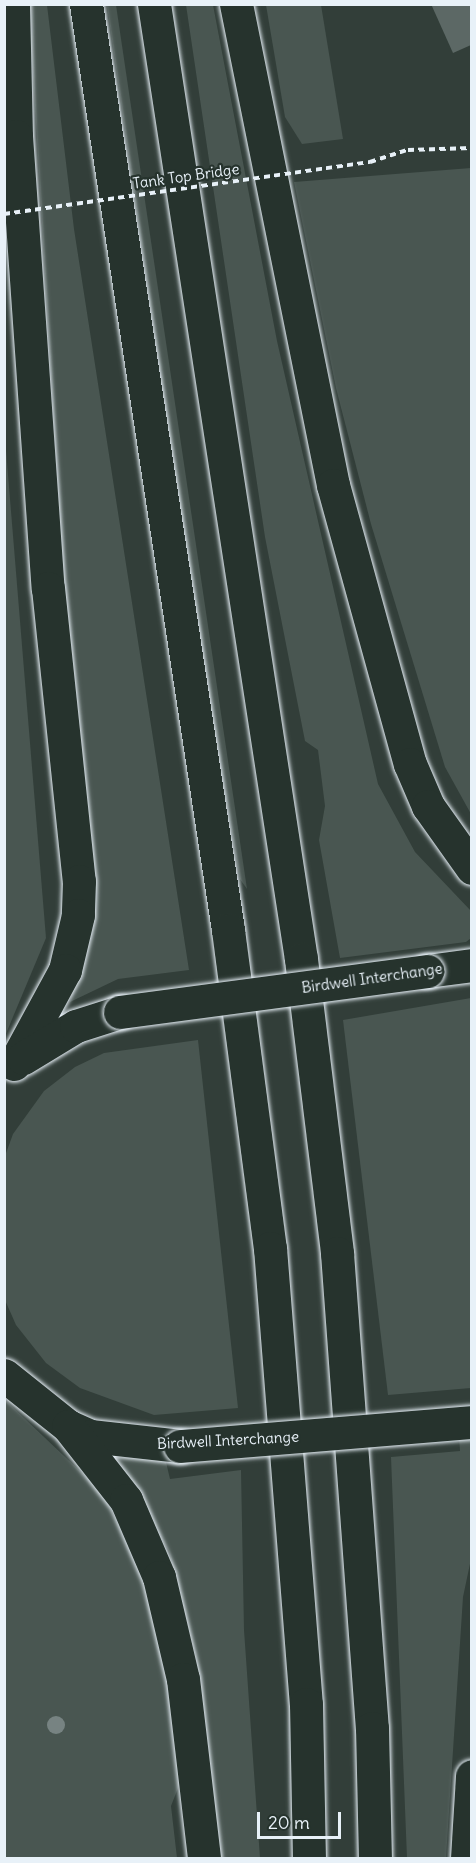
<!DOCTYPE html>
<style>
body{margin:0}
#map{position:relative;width:476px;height:1863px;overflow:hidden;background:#323e39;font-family:Delius,sans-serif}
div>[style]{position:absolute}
.green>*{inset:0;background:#495651}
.building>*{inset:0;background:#5c6865}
.path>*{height:4px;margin-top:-2px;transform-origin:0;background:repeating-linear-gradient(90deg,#e8f1f8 0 6px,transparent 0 10.5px)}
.roads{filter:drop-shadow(0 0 2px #e8f1f8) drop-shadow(0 0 2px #e8f1f8)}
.highway>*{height:33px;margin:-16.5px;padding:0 16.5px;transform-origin:16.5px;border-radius:16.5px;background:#26332d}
.path-bridge>*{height:4px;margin-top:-2px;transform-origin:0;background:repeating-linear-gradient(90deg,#e8f1f8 0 6px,transparent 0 10.5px)}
.bridges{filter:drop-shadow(0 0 2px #e8f1f8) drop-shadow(0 0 2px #e8f1f8)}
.highway-bridge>*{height:33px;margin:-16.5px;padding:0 16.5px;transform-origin:16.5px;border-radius:16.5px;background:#26332d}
.trees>*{width:18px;height:18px;margin:-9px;border-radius:50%;background:#778382}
span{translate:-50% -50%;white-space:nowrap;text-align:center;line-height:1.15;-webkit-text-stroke:4.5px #26332d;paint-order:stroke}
.street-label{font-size:15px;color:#e8f1f8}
.frame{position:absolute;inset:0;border:6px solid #e8f1f8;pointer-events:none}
.scale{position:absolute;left:257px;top:1812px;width:84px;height:27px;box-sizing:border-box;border:3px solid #e8f1f8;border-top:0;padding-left:8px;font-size:18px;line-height:21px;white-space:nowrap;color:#e8f1f8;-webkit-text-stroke:4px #26332d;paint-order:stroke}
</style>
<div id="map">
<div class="green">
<i style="clip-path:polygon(29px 5px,47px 5px,74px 229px,189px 970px,118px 979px,70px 1002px,94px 900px,62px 558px)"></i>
<i style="clip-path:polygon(107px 5px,116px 5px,247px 889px,240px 879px,201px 657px)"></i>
<i style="clip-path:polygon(186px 5px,213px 5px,277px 341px,378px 784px,415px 852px,471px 911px,471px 938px,466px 942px,340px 958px,319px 840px,325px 806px,318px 750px,305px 741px,265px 537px)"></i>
<i style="clip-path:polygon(266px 5px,321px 5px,343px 139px,302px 144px,285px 117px)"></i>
<i style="clip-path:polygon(471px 168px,472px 168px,471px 814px,445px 767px,371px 524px,336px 388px,294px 182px)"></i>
<i style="clip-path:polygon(5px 438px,46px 938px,5px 1036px,4px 1036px)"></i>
<i style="clip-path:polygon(471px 998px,471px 1388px,388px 1395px,343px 1020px)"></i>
<i style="clip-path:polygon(198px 1040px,238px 1408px,154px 1415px,80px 1388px,46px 1363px,16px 1325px,5px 1300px,5px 1156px,13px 1134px,44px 1091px,75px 1067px,104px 1053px)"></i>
<i style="clip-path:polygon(4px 1399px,102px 1492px,136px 1561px,160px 1634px,182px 1778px,171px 1806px,177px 1858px,5px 1858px)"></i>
<i style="clip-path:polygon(471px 1434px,471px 1559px,463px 1597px,446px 1858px,407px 1858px,391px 1457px,460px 1451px,459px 1435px)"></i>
<i style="clip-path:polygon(111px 1458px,165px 1458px,170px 1479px,241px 1470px,244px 1630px,260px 1858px,220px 1858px,196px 1656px,169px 1551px)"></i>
</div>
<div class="building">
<i style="clip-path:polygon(431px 4px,471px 4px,471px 45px,453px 53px)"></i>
</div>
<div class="path">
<i style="left:370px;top:162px;width:40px;rotate:-18deg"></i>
<i style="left:408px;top:150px;width:64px;rotate:-1.8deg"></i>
</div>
<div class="roads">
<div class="highway">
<i style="left:13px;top:4px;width:132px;rotate:88.7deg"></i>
<i style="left:16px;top:136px;width:453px;rotate:86deg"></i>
<i style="left:48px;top:588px;width:295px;rotate:84deg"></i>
<i style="left:79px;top:881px;width:34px;rotate:92deg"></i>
<i style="left:78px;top:915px;width:57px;rotate:103.3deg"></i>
<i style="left:65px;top:970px;width:107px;rotate:118.5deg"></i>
<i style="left:86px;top:4px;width:937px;rotate:81.28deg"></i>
<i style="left:228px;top:930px;width:321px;rotate:82.5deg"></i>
<i style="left:270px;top:1248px;width:457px;rotate:85.5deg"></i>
<i style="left:306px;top:1704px;width:154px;rotate:88.9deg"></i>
<i style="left:154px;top:4px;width:966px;rotate:81.25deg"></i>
<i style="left:301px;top:959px;width:296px;rotate:83deg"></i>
<i style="left:337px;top:1253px;width:476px;rotate:85.8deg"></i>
<i style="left:372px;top:1728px;width:130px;rotate:88.7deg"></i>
<i style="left:236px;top:4px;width:491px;rotate:78.6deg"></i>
<i style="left:333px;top:485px;width:289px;rotate:74.6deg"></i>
<i style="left:410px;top:764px;width:46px;rotate:66.8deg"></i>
<i style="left:428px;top:806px;width:76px;rotate:54.6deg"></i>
<i style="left:427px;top:971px;width:45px;rotate:-7.6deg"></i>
<i style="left:23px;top:1058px;width:62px;rotate:-31.1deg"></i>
<i style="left:76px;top:1026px;width:46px;rotate:-17.7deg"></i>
<i style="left:4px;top:1375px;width:82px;rotate:38.6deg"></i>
<i style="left:68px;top:1426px;width:24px;rotate:24deg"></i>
<i style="left:90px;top:1436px;width:91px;rotate:6.3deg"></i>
<i style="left:68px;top:1426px;width:94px;rotate:51.9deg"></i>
<i style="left:126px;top:1500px;width:84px;rotate:66.8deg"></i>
<i style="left:159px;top:1577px;width:105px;rotate:76.8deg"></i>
<i style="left:183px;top:1679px;width:180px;rotate:83.3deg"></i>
<i style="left:467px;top:1858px;width:82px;rotate:-86.5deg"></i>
</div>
</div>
<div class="path-bridge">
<i style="left:4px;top:214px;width:370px;rotate:-8.1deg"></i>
</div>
<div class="bridges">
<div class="highway-bridge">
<i style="left:120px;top:1012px;width:310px;rotate:-7.6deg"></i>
<i style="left:180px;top:1446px;width:293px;rotate:-4.7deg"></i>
</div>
</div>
<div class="trees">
<i style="left:56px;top:1725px"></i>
</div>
<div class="street-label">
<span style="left:186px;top:176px;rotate:-8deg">Tank Top Bridge</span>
<span style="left:372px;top:978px;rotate:-8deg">Birdwell Interchange</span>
<span style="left:228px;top:1440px;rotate:-3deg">Birdwell Interchange</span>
</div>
<div class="frame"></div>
<div class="scale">20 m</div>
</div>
